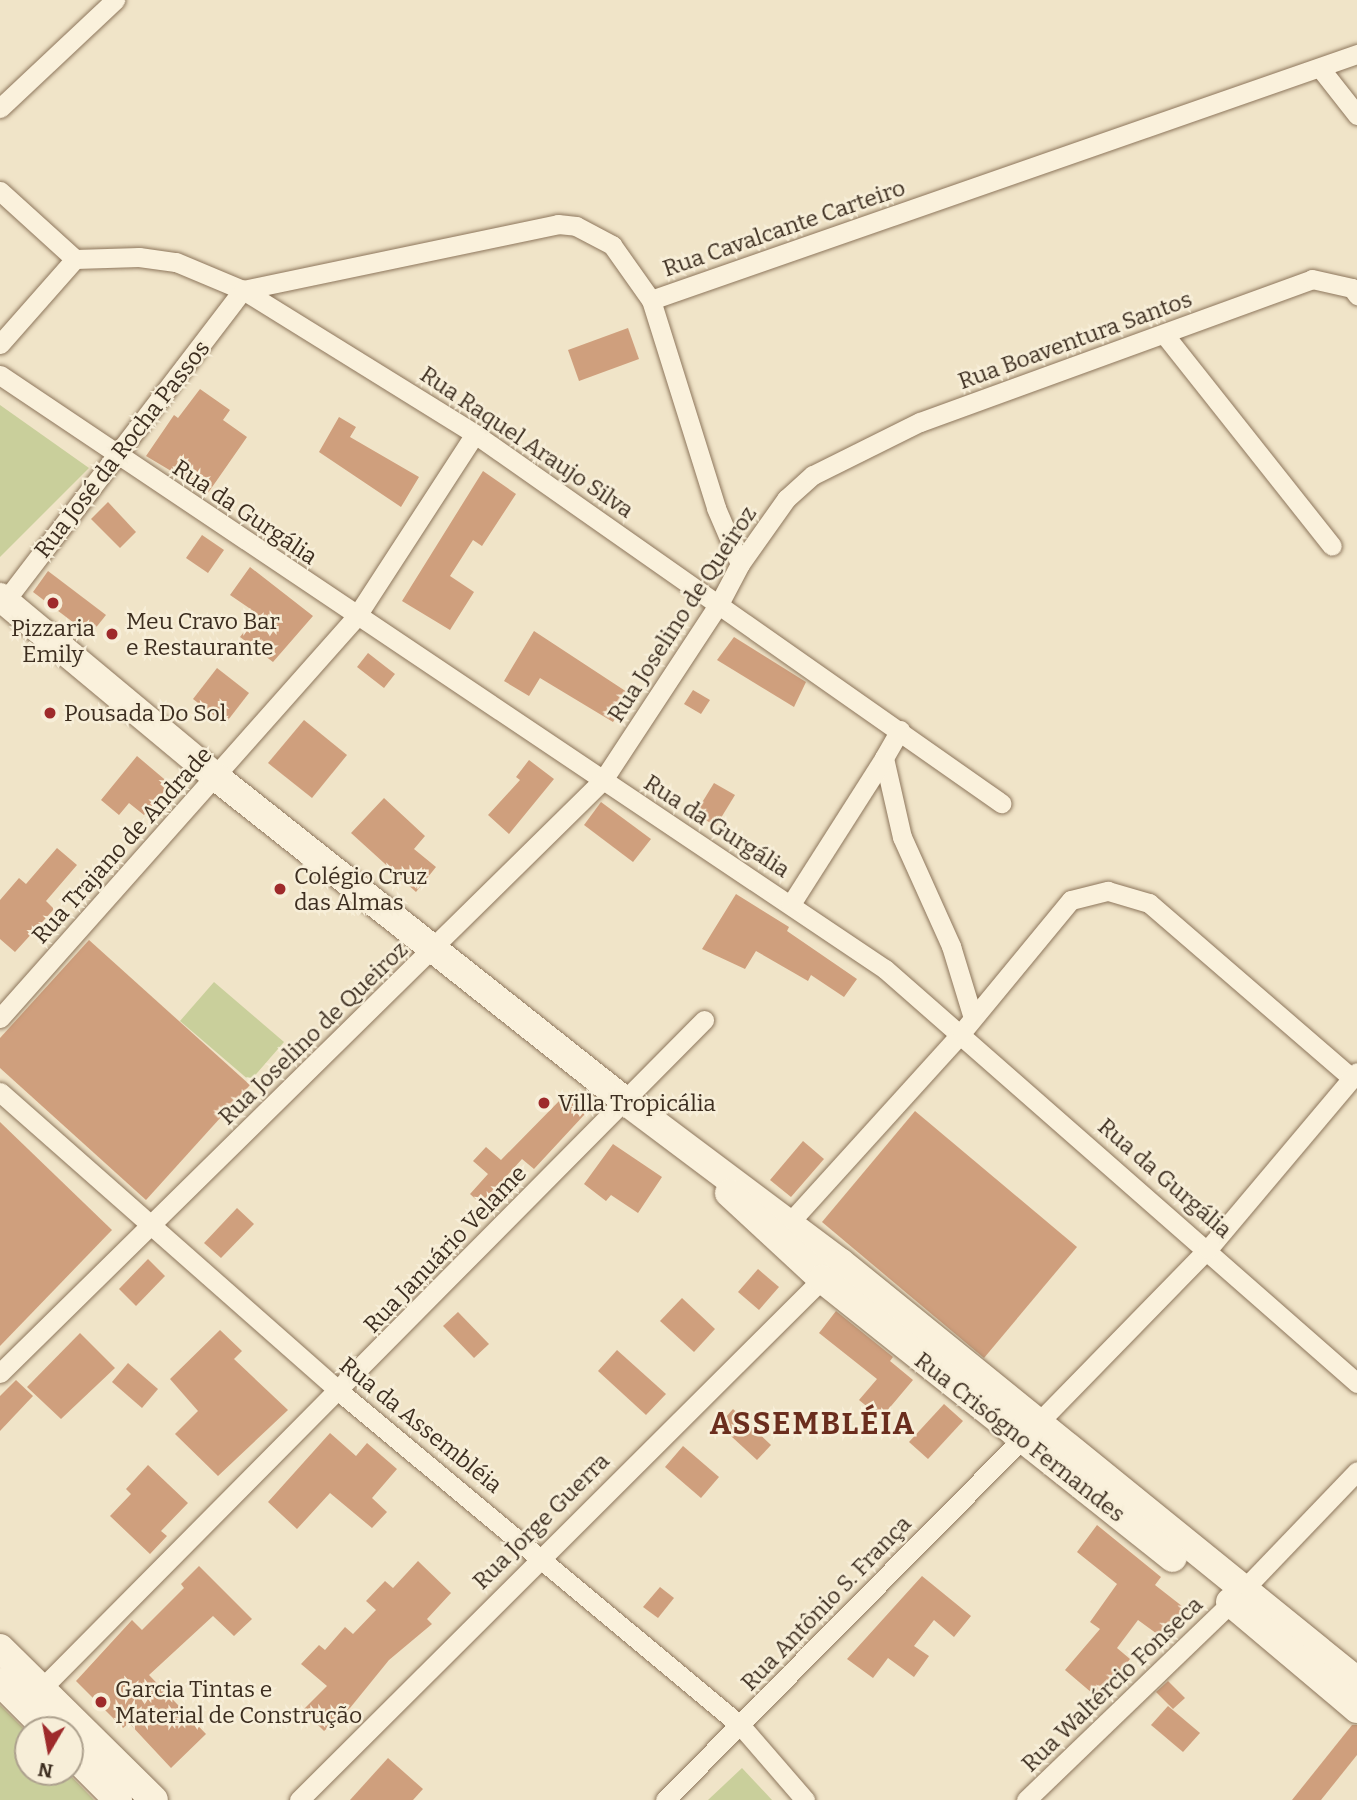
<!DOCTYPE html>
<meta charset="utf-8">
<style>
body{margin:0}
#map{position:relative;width:1357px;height:1800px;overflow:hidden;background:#f0e4c8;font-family:Bitter,serif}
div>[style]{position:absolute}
.green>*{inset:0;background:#c9cf9b}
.building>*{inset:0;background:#cf9f7d}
.roads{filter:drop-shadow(0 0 2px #8d765c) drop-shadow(0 0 2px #8d765c)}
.street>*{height:19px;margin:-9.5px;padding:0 9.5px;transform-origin:9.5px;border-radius:9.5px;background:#faf1dc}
.secondary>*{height:28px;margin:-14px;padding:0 14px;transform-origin:14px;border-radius:14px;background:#faf1dc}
.dots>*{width:19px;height:19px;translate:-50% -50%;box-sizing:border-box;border:4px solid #f7eed8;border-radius:50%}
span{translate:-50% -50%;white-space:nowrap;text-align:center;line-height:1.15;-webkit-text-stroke:5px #f7eed8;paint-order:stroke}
.street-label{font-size:23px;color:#3d2e20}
.poi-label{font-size:23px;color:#3d2e20}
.left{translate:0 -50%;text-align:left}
.district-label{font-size:30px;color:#6b2e1e;font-weight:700;letter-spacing:2px}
.north{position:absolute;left:14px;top:1716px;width:70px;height:70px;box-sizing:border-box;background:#f7eed8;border:2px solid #ada18e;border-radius:50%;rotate:190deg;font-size:19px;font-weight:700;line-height:28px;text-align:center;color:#3d2e20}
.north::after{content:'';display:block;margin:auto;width:24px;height:32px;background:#9e2a2b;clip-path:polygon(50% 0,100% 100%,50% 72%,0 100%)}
</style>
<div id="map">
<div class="green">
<i style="clip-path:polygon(0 405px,89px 468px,0 557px)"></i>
<i style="clip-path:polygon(214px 982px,284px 1042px,250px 1081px,180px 1021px)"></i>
<i style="clip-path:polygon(0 1705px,28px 1733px,28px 1772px,67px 1772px,94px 1800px,0 1800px)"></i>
<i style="clip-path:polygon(742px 1768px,772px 1800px,708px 1800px)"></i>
</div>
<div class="building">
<i style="clip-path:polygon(628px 328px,639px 359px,579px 381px,568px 350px)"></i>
<i style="clip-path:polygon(200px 389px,230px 410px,223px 420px,247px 437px,208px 493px,146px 456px,174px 415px,178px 418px)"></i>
<i style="clip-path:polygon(339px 417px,356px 427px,350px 437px,419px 477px,401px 507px,319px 452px)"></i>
<i style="clip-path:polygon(483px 471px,516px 494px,482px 546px,473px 540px,450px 576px,474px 592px,450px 630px,402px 601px)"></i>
<i style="clip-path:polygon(108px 502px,136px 532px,120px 548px,91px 519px)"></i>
<i style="clip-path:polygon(202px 535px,224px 550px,208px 573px,186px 558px)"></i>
<i style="clip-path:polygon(250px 567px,313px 616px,273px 662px,240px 637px,258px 614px,230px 595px)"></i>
<i style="clip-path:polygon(48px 571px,106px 615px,90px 635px,33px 592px)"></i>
<i style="clip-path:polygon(534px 631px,630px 694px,613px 722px,540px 678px,529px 696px,504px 681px)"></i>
<i style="clip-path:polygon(734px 637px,806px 682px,794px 707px,717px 660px)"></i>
<i style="clip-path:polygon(368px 653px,395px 674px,384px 688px,357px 667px)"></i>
<i style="clip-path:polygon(217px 668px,249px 693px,225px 724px,193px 699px)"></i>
<i style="clip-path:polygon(693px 690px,710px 700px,701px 714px,684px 704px)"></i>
<i style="clip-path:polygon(304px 720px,347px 755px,312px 798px,268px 763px)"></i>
<i style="clip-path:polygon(137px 756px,170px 784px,144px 815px,129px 803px,119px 815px,101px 800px)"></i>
<i style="clip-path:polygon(529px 760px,554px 779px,509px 834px,488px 815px,520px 780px,516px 777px)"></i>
<i style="clip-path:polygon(714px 783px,735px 795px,716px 826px,695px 814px)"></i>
<i style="clip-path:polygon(384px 798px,425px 836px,414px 849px,436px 867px,416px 892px,351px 833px)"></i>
<i style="clip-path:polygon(601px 802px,651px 839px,633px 862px,584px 825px)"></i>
<i style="clip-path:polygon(57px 848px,77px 865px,46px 901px,54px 909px,15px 952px,0 939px,0 900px,19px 878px,26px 884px)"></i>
<i style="clip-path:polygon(736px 894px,789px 927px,787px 931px,857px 979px,844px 997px,811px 975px,808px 981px,756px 951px,745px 969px,702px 949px)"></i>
<i style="clip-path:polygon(89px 940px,250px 1085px,146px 1200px,0 1068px,0 1038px)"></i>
<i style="clip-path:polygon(564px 1096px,585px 1114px,534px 1169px,522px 1159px,495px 1189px,506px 1199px,492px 1214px,470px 1194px,488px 1174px,473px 1161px,486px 1147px,501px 1160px)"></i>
<i style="clip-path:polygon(915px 1111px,1077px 1247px,984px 1358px,822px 1222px)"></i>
<i style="clip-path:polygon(0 1122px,112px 1230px,0 1346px)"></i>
<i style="clip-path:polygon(803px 1141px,824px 1159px,791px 1197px,770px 1180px)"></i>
<i style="clip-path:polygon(613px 1144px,662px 1177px,638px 1213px,611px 1195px,606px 1201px,584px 1184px)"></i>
<i style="clip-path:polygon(237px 1208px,254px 1224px,221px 1258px,204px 1243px)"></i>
<i style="clip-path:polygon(148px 1259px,165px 1276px,136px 1306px,119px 1289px)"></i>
<i style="clip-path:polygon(758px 1269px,779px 1287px,759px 1310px,738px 1292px)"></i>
<i style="clip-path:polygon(682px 1298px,715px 1329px,694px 1352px,660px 1321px)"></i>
<i style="clip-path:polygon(836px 1311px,893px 1357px,890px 1361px,913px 1380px,881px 1418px,859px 1400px,877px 1379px,819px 1333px)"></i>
<i style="clip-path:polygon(458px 1312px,489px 1344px,474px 1358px,443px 1326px)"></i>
<i style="clip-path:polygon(220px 1330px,242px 1351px,234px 1359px,288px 1410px,218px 1476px,175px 1434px,198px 1411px,170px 1379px)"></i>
<i style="clip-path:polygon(80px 1333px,115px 1368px,61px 1419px,27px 1387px)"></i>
<i style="clip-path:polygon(617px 1350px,666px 1394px,646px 1415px,598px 1371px)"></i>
<i style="clip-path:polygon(128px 1363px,158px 1389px,142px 1408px,112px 1382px)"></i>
<i style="clip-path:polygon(16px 1380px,33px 1396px,0 1431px,0 1396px)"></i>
<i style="clip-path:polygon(944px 1404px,963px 1421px,928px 1459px,909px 1442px)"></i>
<i style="clip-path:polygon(733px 1409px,771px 1445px,757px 1460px,719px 1425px)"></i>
<i style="clip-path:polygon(330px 1433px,356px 1456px,367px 1443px,397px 1469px,372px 1498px,387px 1512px,372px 1528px,330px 1493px,297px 1529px,268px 1502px)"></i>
<i style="clip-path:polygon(683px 1446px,719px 1477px,701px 1498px,665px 1467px)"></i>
<i style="clip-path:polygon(148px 1465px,188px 1503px,161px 1531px,167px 1536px,150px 1554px,110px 1516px,131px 1494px,126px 1489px)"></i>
<i style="clip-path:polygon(1097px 1525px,1161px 1577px,1155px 1585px,1187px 1610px,1164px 1639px,1138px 1620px,1117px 1648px,1130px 1659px,1099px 1699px,1065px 1670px,1100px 1629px,1090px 1622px,1117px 1584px,1077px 1552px)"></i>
<i style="clip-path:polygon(418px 1561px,451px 1593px,427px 1619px,432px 1624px,389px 1660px,350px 1708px,324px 1731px,303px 1710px,327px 1686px,301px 1664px,319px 1645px,325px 1650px,345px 1627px,353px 1634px,376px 1610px,366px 1601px,385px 1581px,393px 1588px)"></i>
<i style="clip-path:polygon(199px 1566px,252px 1619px,234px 1636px,213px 1616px,149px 1675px,206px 1734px,171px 1768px,129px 1723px,123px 1728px,76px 1681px,132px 1620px,142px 1630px,184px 1588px,181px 1584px)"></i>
<i style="clip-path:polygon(922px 1576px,971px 1616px,954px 1637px,934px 1620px,914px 1646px,929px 1656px,914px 1677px,888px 1658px,873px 1678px,847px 1659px)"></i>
<i style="clip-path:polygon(660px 1587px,674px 1598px,658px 1618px,643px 1607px)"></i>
<i style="clip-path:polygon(1168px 1681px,1185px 1698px,1173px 1709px,1156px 1692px)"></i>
<i style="clip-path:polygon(1168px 1706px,1200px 1733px,1183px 1752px,1151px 1725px)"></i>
<i style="clip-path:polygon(1352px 1725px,1357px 1725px,1357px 1755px,1321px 1800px,1292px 1800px)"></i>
<i style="clip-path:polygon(388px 1758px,423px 1789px,413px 1800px,350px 1800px)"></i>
</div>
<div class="roads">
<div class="street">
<i style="left:1320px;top:68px;width:60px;rotate:51.8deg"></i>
<i style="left:0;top:108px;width:158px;rotate:-43.2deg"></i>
<i style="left:0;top:191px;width:101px;rotate:42.2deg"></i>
<i style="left:75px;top:259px;width:64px;rotate:-1.8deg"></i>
<i style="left:139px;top:257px;width:37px;rotate:8deg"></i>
<i style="left:176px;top:262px;width:73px;rotate:22.7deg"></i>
<i style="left:243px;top:290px;width:273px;rotate:31.8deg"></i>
<i style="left:475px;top:434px;width:643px;rotate:35.05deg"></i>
<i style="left:651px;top:300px;width:748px;rotate:-19.21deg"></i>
<i style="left:1164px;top:334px;width:270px;rotate:51.6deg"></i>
<i style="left:0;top:344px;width:113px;rotate:-48.6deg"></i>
<i style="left:0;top:375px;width:1066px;rotate:33.87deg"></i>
<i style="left:885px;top:969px;width:628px;rotate:41.25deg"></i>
<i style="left:5px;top:601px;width:392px;rotate:-52.6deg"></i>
<i style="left:243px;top:290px;width:322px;rotate:-11.8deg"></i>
<i style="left:558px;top:224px;width:18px;rotate:6deg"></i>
<i style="left:576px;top:226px;width:41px;rotate:27.8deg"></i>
<i style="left:612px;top:245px;width:67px;rotate:54.7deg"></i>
<i style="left:651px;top:300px;width:218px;rotate:72.6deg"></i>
<i style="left:716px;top:508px;width:61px;rotate:66.8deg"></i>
<i style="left:900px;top:730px;width:32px;rotate:120deg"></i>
<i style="left:884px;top:758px;width:81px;rotate:77.2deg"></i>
<i style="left:902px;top:837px;width:120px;rotate:65.8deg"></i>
<i style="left:951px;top:946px;width:75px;rotate:73deg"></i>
<i style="left:791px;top:904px;width:173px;rotate:-57.5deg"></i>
<i style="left:0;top:1018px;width:536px;rotate:-48.4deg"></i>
<i style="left:356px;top:617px;width:218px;rotate:-57deg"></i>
<i style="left:0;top:1092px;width:453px;rotate:41.4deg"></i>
<i style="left:340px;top:1392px;width:522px;rotate:39.79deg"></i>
<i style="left:741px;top:1726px;width:98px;rotate:49.1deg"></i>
<i style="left:790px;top:1222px;width:256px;rotate:-47.8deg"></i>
<i style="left:962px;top:1032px;width:171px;rotate:-50.5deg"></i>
<i style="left:1071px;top:900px;width:38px;rotate:-14deg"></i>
<i style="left:1108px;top:891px;width:43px;rotate:16.3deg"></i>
<i style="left:1149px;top:903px;width:268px;rotate:40.8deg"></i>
<i style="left:0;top:1373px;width:846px;rotate:-44.52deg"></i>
<i style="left:603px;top:780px;width:213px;rotate:-56.7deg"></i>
<i style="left:720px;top:602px;width:43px;rotate:-62.2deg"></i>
<i style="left:740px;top:564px;width:80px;rotate:-54.7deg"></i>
<i style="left:786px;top:499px;width:36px;rotate:-42deg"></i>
<i style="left:813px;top:475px;width:119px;rotate:-26.4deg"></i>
<i style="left:920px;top:422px;width:417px;rotate:-20deg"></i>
<i style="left:1312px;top:279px;width:41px;rotate:12.7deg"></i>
<i style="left:1352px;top:288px;width:9px;rotate:54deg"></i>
<i style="left:1036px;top:1425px;width:246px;rotate:-45.7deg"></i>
<i style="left:1208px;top:1249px;width:231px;rotate:-49.9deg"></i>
<i style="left:1244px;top:1589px;width:163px;rotate:-46.2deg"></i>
<i style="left:41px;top:1689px;width:942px;rotate:-45.26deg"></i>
<i style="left:299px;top:1800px;width:738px;rotate:-44.89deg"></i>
<i style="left:665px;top:1800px;width:508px;rotate:-45.32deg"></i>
<i style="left:1026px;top:1800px;width:284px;rotate:-43.9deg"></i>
</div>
<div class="secondary">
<i style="left:0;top:597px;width:281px;rotate:39.8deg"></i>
<i style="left:216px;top:777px;width:520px;rotate:38.37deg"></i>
<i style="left:624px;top:1100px;width:270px;rotate:36.9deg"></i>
<i style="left:840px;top:1262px;width:665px;rotate:39.02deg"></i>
<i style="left:729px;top:1193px;width:127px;rotate:42.8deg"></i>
<i style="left:822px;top:1279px;width:448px;rotate:38.5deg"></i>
<i style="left:1230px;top:1602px;width:166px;rotate:40.1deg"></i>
<i style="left:0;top:1648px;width:216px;rotate:44.6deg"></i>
<i style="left:0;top:1682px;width:68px;rotate:45deg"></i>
<i style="left:70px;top:1752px;width:68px;rotate:45deg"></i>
</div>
</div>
<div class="dots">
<i style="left:53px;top:603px;background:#9e2a2b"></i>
<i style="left:112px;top:634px;background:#9e2a2b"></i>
<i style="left:50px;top:713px;background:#9e2a2b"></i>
<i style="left:280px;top:889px;background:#9e2a2b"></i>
<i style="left:544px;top:1103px;background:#9e2a2b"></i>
<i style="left:101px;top:1702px;background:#9e2a2b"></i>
</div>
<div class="street-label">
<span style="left:784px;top:228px;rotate:-19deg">Rua Cavalcante Carteiro</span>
<span style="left:1075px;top:340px;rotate:-20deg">Rua Boaventura Santos</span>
<span style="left:527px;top:442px;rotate:34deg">Rua Raquel Araujo Silva</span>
<span style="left:122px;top:449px;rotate:-52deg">Rua José da Rocha Passos</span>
<span style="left:245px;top:512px;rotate:34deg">Rua da Gurgália</span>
<span style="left:682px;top:614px;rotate:-57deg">Rua Joselino de Queiroz</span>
<span style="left:717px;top:826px;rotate:33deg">Rua da Gurgália</span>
<span style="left:122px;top:845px;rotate:-48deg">Rua Trajano de Andrade</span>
<span style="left:313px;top:1033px;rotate:-44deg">Rua Joselino de Queiroz</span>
<span style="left:1165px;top:1178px;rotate:41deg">Rua da Gurgália</span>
<span style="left:445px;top:1249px;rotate:-46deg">Rua Januário Velame</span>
<span style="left:421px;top:1425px;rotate:39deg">Rua da Assembléia</span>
<span style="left:1020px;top:1437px;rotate:38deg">Rua Crisógno Fernandes</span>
<span style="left:541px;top:1521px;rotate:-45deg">Rua Jorge Guerra</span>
<span style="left:826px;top:1603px;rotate:-46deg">Rua Antônio S. França</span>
<span style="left:1112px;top:1684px;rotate:-44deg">Rua Waltércio Fonseca</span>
</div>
<div class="poi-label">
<span class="left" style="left:126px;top:634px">Meu Cravo Bar<br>e Restaurante</span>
<span style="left:53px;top:641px">Pizzaria<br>Emily</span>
<span class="left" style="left:64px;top:713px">Pousada Do Sol</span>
<span class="left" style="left:294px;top:889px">Colégio Cruz<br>das Almas</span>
<span class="left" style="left:558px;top:1103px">Villa Tropicália</span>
<span class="left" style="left:115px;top:1702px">Garcia Tintas e<br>Material de Construção</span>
</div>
<div class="district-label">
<span style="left:813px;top:1424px">ASSEMBLÉIA</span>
</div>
<div class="north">N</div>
</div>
